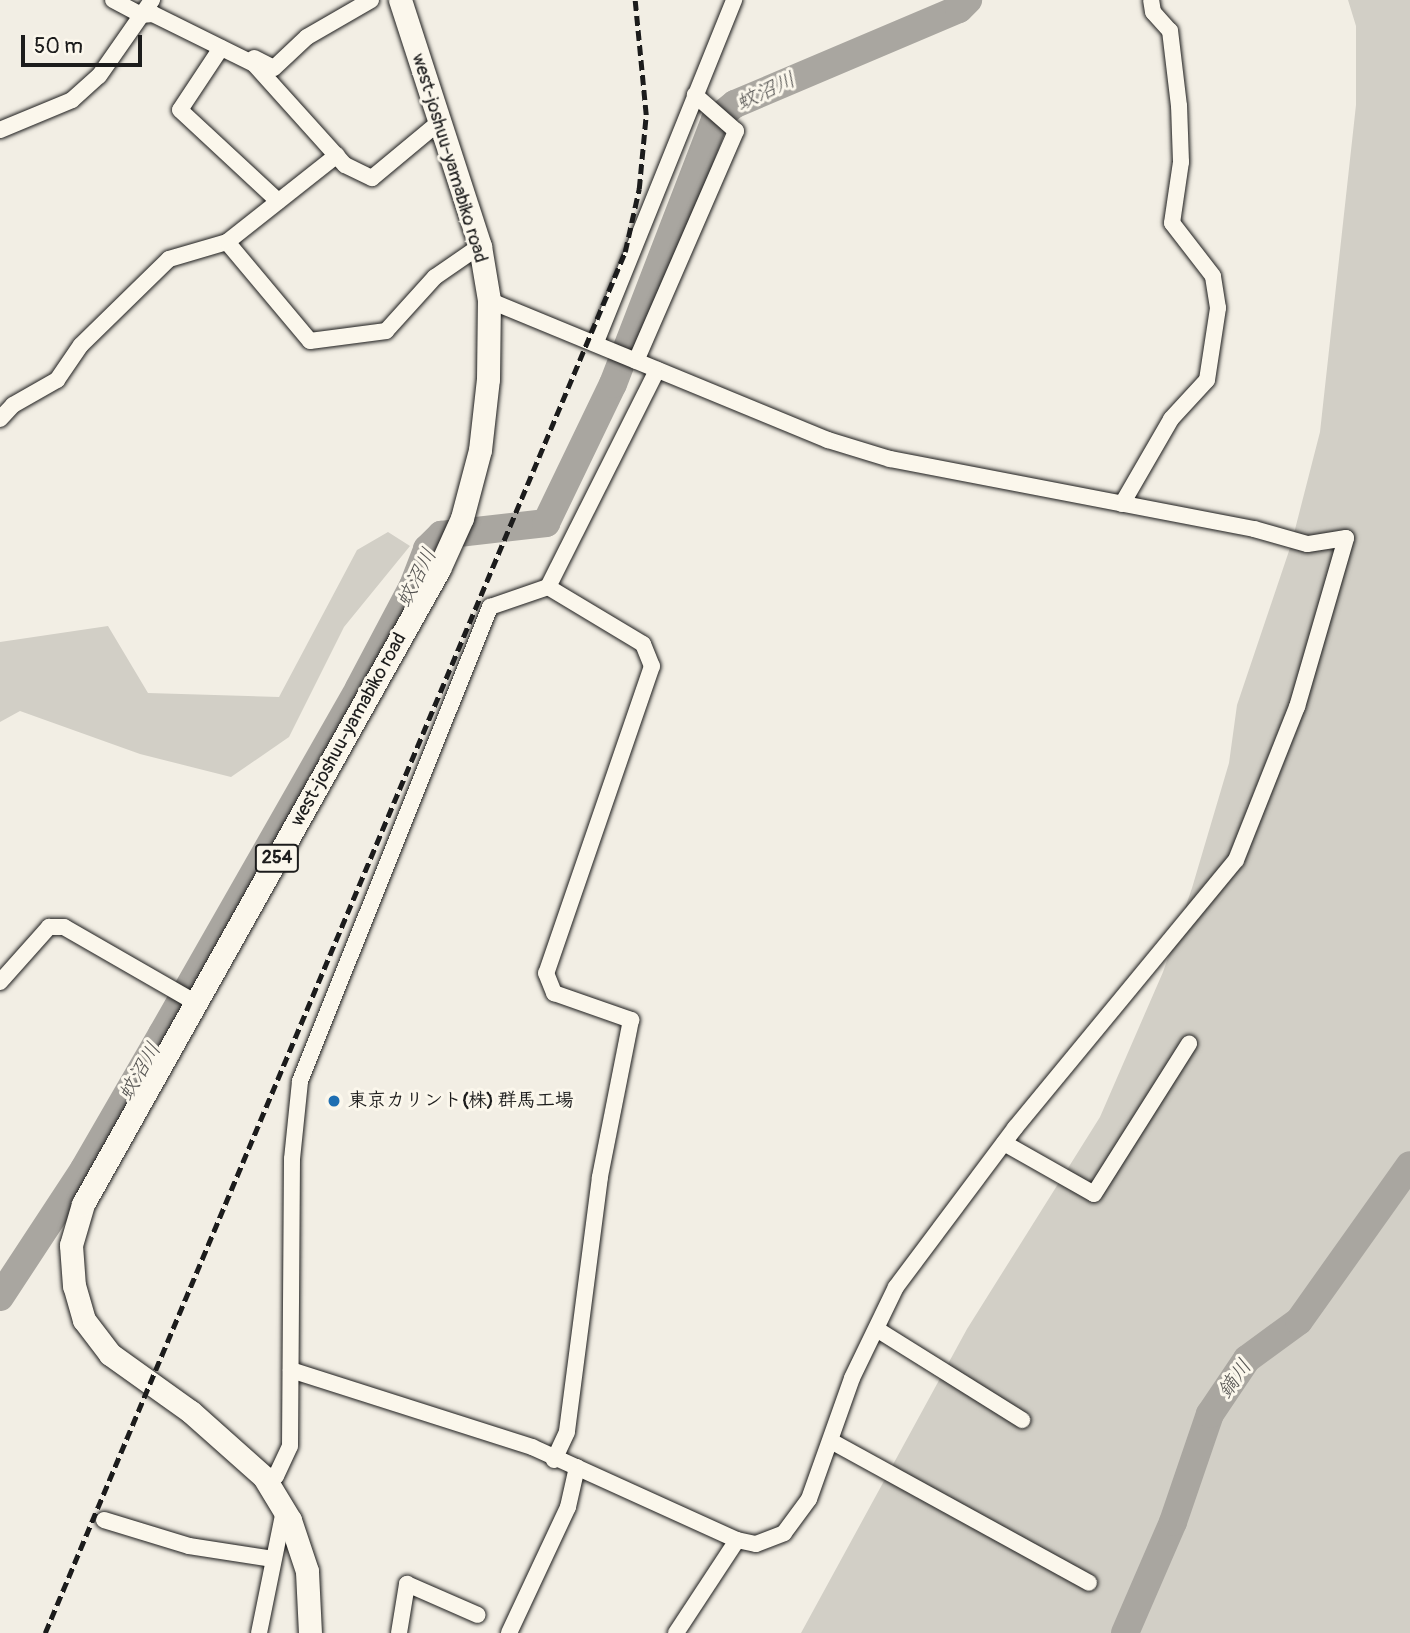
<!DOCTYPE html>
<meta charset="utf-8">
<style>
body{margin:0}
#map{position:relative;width:1410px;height:1633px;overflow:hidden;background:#f2eee4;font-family:Pangolin,"Klee One",sans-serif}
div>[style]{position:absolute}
.green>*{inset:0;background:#d2cfc6}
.river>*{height:28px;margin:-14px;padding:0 14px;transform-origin:14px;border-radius:14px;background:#a9a6a0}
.roads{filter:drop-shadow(0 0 2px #1c1c1c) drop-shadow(0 0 2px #1c1c1c)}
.minor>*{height:16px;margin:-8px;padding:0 8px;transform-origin:8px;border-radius:8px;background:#fbf7ec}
.highway>*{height:23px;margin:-11.5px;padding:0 11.5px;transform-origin:11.5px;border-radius:11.5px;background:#fbf7ec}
.rail>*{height:4.5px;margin-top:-2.25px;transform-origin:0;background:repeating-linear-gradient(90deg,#1c1c1c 0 10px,transparent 0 15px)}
.dots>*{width:19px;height:19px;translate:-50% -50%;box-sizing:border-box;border:4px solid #fbf7ec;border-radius:50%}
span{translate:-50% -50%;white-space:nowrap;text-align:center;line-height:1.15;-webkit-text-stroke:6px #fbf7ec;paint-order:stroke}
.shield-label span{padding:2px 5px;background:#fbf7ec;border:2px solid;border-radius:5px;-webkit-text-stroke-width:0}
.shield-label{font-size:18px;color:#1c1c1c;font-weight:700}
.street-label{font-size:19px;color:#1c1c1c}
.poi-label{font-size:19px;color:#1c1c1c;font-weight:700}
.left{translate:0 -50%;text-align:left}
.water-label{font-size:21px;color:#545351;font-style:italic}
.scale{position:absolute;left:21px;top:35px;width:121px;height:32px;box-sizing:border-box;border:4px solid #1c1c1c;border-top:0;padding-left:9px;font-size:21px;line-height:24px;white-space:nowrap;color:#1c1c1c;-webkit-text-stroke:5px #fbf7ec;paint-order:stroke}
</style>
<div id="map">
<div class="green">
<i style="clip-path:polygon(1348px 0,1410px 0,1410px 1633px,801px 1633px,967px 1329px,1100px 1117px,1163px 972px,1192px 888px,1229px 763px,1237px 705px,1291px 545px,1320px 432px,1356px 105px,1356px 26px)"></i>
<i style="clip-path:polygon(388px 532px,410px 546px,344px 627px,289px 737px,231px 777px,140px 754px,20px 711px,0 722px,0 642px,108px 626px,148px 693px,279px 697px,357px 550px)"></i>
</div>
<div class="river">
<i style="left:0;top:1297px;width:153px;rotate:-56.7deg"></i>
<i style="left:84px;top:1169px;width:156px;rotate:-60deg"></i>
<i style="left:162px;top:1034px;width:398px;rotate:-60.3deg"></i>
<i style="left:359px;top:688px;width:115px;rotate:-62.1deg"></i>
<i style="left:413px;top:586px;width:40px;rotate:-69deg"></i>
<i style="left:427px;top:549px;width:20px;rotate:-45deg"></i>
<i style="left:441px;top:535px;width:106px;rotate:-6.5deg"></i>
<i style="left:546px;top:523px;width:154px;rotate:-64.3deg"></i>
<i style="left:613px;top:384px;width:283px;rotate:-68.9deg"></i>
<i style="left:715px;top:120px;width:26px;rotate:-39deg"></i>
<i style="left:735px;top:104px;width:243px;rotate:-23deg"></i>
<i style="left:959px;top:9px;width:13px;rotate:-45deg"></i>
<i style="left:1125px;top:1633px;width:121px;rotate:-66.6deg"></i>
<i style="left:1173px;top:1522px;width:114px;rotate:-71.1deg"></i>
<i style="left:1210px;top:1414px;width:66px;rotate:-56.1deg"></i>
<i style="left:1247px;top:1359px;width:64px;rotate:-36.2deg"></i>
<i style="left:1299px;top:1321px;width:191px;rotate:-54.6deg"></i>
</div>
<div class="roads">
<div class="minor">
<i style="left:113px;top:0;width:32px;rotate:28deg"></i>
<i style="left:141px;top:15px;width:12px;rotate:-5deg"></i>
<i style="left:153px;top:14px;width:113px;rotate:26.3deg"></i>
<i style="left:254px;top:64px;width:136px;rotate:48deg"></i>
<i style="left:345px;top:165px;width:30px;rotate:26deg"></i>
<i style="left:372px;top:178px;width:85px;rotate:-39.7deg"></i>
<i style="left:221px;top:48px;width:74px;rotate:123.5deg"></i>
<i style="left:180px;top:110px;width:134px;rotate:42.9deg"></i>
<i style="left:254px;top:58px;width:22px;rotate:27deg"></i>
<i style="left:274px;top:68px;width:45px;rotate:-43.2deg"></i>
<i style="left:307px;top:37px;width:74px;rotate:-30deg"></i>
<i style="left:0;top:130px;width:78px;rotate:-22.6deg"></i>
<i style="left:72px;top:100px;width:36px;rotate:-42deg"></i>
<i style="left:99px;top:76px;width:93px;rotate:-55.1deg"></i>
<i style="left:227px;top:242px;width:129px;rotate:50deg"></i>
<i style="left:310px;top:341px;width:77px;rotate:-7.5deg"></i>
<i style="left:386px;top:331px;width:73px;rotate:-47.8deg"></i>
<i style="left:435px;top:277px;width:55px;rotate:-34.6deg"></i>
<i style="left:596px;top:342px;width:369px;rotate:-68deg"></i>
<i style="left:636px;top:361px;width:251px;rotate:-66.5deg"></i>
<i style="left:736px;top:131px;width:55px;rotate:-138.7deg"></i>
<i style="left:0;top:419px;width:19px;rotate:-47deg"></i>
<i style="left:13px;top:405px;width:51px;rotate:-29.6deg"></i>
<i style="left:57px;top:380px;width:42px;rotate:-55.6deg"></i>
<i style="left:81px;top:345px;width:123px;rotate:-44.3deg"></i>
<i style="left:169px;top:259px;width:60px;rotate:-16.3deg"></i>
<i style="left:227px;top:242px;width:140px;rotate:-38.3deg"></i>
<i style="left:1122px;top:504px;width:98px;rotate:-60deg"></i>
<i style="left:1171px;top:419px;width:53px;rotate:-47.3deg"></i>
<i style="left:1207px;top:380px;width:73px;rotate:-81.3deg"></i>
<i style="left:1218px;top:308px;width:32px;rotate:-99deg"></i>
<i style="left:1213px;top:276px;width:67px;rotate:-127.7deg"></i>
<i style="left:1172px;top:223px;width:62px;rotate:-81.6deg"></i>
<i style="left:1181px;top:162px;width:56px;rotate:-92deg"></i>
<i style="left:1179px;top:106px;width:76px;rotate:-96.8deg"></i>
<i style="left:1170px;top:31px;width:25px;rotate:-132deg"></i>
<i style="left:1153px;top:12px;width:12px;rotate:-99deg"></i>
<i style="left:548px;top:587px;width:243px;rotate:-63.3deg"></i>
<i style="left:0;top:982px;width:74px;rotate:-48.3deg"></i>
<i style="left:49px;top:927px;width:15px"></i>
<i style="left:64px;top:927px;width:152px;rotate:29.9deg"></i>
<i style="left:1004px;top:1143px;width:103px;rotate:29.5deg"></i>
<i style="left:1094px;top:1194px;width:178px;rotate:-57.7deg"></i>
<i style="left:878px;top:1330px;width:170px;rotate:32deg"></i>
<i style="left:291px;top:1370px;width:253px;rotate:17.7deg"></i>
<i style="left:532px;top:1447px;width:225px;rotate:24.4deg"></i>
<i style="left:737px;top:1540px;width:19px;rotate:12deg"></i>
<i style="left:756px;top:1544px;width:30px;rotate:-21deg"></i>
<i style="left:784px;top:1533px;width:42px;rotate:-53.7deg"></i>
<i style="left:809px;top:1499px;width:128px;rotate:-70.4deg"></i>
<i style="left:852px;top:1378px;width:101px;rotate:-64.2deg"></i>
<i style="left:896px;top:1287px;width:199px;rotate:-53.2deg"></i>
<i style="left:1015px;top:1128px;width:347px;rotate:-50.5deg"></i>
<i style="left:1236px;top:860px;width:165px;rotate:-68.3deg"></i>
<i style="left:1297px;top:707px;width:176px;rotate:-73.8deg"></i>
<i style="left:1346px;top:538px;width:39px;rotate:171deg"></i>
<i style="left:1307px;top:544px;width:55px;rotate:-164.2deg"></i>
<i style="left:1254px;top:529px;width:371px;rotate:-169.1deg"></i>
<i style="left:890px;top:459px;width:65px;rotate:-163deg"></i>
<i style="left:828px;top:440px;width:367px;rotate:-157.6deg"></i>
<i style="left:833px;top:1442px;width:292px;rotate:28.8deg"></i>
<i style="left:264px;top:1477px;width:12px;rotate:-5deg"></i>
<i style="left:276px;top:1476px;width:33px;rotate:-65deg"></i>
<i style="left:290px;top:1446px;width:287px;rotate:-89.6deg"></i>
<i style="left:292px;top:1159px;width:78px;rotate:-84.1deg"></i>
<i style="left:300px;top:1081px;width:511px;rotate:-68.16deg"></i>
<i style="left:490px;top:607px;width:61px;rotate:-19deg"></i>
<i style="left:548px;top:587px;width:111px;rotate:31deg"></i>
<i style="left:643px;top:644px;width:24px;rotate:68deg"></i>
<i style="left:652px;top:666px;width:325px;rotate:109deg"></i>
<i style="left:546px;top:973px;width:22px;rotate:68deg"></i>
<i style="left:554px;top:993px;width:82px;rotate:19.3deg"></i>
<i style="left:631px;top:1020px;width:160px;rotate:101.2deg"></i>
<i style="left:600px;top:1177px;width:257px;rotate:97.4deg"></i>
<i style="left:567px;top:1432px;width:31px;rotate:115deg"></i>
<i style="left:104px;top:1520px;width:89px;rotate:17deg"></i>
<i style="left:189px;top:1546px;width:85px;rotate:8.8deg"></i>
<i style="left:259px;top:1633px;width:126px;rotate:-78.5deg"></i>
<i style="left:399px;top:1633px;width:50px;rotate:-80.7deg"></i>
<i style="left:407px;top:1584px;width:77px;rotate:23.6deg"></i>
<i style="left:509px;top:1633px;width:139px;rotate:-64.9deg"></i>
<i style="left:568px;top:1507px;width:41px;rotate:-77.3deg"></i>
<i style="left:676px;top:1633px;width:111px;rotate:-56.7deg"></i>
</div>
<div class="highway">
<i style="left:310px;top:1633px;width:62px;rotate:-92.8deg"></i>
<i style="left:307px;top:1571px;width:54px;rotate:-108.4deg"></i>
<i style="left:290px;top:1520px;width:50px;rotate:-121.2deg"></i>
<i style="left:264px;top:1477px;width:98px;rotate:-138.3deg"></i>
<i style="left:191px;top:1412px;width:100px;rotate:-144.4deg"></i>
<i style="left:110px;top:1354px;width:43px;rotate:-127.4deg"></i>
<i style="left:84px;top:1320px;width:35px;rotate:-106deg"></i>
<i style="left:74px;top:1286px;width:41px;rotate:-94.2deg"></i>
<i style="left:71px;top:1245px;width:43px;rotate:-73.7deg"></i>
<i style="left:83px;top:1204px;width:728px;rotate:-60.72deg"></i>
<i style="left:439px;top:569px;width:56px;rotate:-65.7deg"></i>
<i style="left:462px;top:518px;width:70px;rotate:-75.2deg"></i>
<i style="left:480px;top:450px;width:71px;rotate:-83.6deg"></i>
<i style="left:488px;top:379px;width:79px;rotate:-89.3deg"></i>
<i style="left:489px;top:300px;width:55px;rotate:-99.5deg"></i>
<i style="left:480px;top:246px;width:259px;rotate:-108deg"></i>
</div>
</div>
<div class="rail">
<i style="left:45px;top:1633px;width:1498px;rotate:-67.22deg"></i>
<i style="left:625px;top:252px;width:65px;rotate:-77.5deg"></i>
<i style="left:639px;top:189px;width:74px;rotate:-84.6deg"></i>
<i style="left:646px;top:115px;width:116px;rotate:-95.5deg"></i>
</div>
<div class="dots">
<i style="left:334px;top:1101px;background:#1f6fb2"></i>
</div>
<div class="shield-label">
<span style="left:277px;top:858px">254</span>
</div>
<div class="street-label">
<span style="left:449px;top:158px;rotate:73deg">west-joshuu-yamabiko road</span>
<span style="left:349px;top:730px;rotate:-61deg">west-joshuu-yamabiko road</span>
</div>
<div class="poi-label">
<span class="left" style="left:348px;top:1101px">東京カリント(株) 群馬工場</span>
</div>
<div class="water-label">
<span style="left:766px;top:92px;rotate:-25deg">蚊沼川</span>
<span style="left:417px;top:578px;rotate:-63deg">蚊沼川</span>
<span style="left:140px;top:1072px;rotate:-60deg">蚊沼川</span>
<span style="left:1235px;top:1379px;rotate:-54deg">鏑川</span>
</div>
<div class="scale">50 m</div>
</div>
